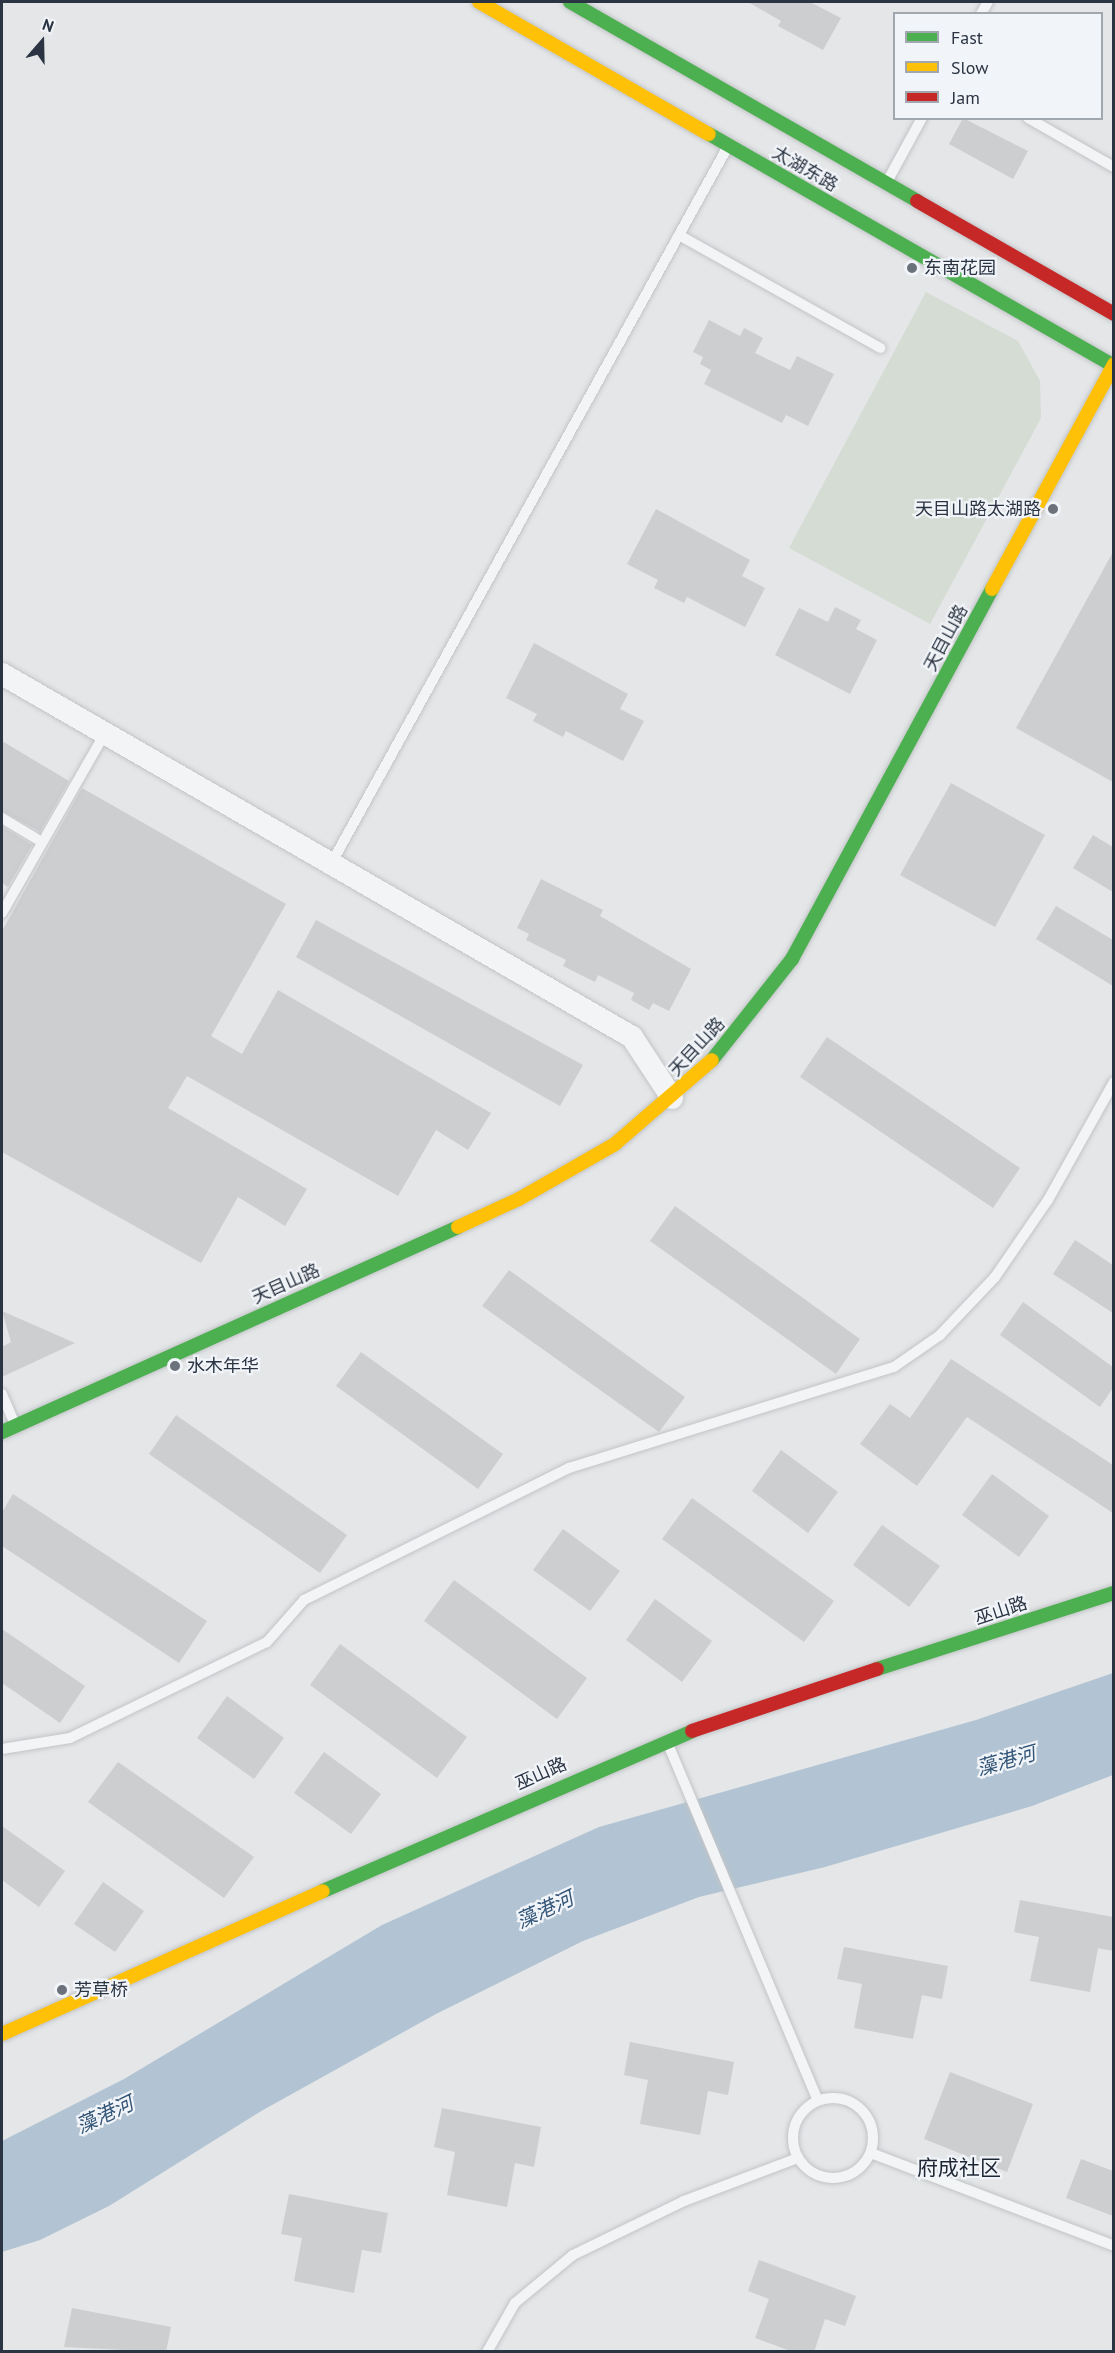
<!DOCTYPE html>
<meta charset="utf-8">
<style>
body{margin:0}
#map{position:relative;width:1115px;height:2353px;overflow:hidden;background:#e4e6e8;font-family:"PT Sans","Noto Sans SC",sans-serif}
div>[style]{position:absolute}
.green>*{inset:0;background:#d5dcd4}
.water>*{inset:0;background:#b2c4d3}
.building>*{inset:0;background:#ccced0}
.roads{filter:drop-shadow(0 0 2px #c2c4c6) drop-shadow(0 0 2px #c2c4c6)}
.lane>*{height:10px;margin:-5px;padding:0 5px;transform-origin:5px;border-radius:5px;background:#f3f4f5}
.lane>.ring{margin:-5px;padding:0;box-sizing:content-box;background:none;border:10px solid #f3f4f5;border-radius:50%}
.street>*{height:22px;margin:-11px;padding:0 11px;transform-origin:11px;border-radius:11px;background:#f3f4f5}
.fast>*{height:14px;margin:-7px;padding:0 7px;transform-origin:7px;border-radius:7px;background:#4caf50}
.slow>*{height:14px;margin:-7px;padding:0 7px;transform-origin:7px;border-radius:7px;background:#ffc107}
.jam>*{height:14px;margin:-7px;padding:0 7px;transform-origin:7px;border-radius:7px;background:#c62828}
.dots>*{width:16px;height:16px;translate:-50% -50%;box-sizing:border-box;border:3px solid #f1f4f8;border-radius:50%}
span{translate:-50% -50%;white-space:nowrap;text-align:center;line-height:1.15;-webkit-text-stroke:4.5px #f1f4f8;paint-order:stroke}
.street-label{font-size:18px;color:#2a3442}
.poi-label{font-size:18px;color:#2a3442}
.left{translate:0 -50%;text-align:left}
.right{translate:-100% -50%;text-align:right}
.water-label{font-size:20px;color:#357;font-style:italic}
.quarter-label{font-size:21px;color:#1c2533}
.frame{position:absolute;inset:0;border:3px solid #2a3442;pointer-events:none}
.legend{position:absolute;left:893px;top:12px;width:210px;height:108px;box-sizing:border-box;background:#f1f4f8;border:2px solid #a1a7af;margin:0;padding:8px 10px;list-style:none;font-size:18px;color:#2a3442}
.legend li{display:flex;align-items:center;gap:12px;height:30px}
.legend b{width:30px;border:2px solid #a1a7af}
.north{position:absolute;left:12px;top:12px;width:60px;height:60px;-webkit-text-stroke:4px #f1f4f8;paint-order:stroke;rotate:20deg;font-size:16px;font-weight:700;line-height:24px;text-align:center;color:#2a3442}
.north::after{content:'';display:block;margin:auto;width:21px;height:27px;background:#2a3442;clip-path:polygon(50% 0,100% 100%,50% 72%,0 100%)}
</style>
<div id="map">
<div class="green">
<i style="clip-path:polygon(926px 292px,1018px 341px,1040px 381px,1041px 418px,930px 624px,789px 548px)"></i>
</div>
<div class="water">
<i style="clip-path:polygon(1113px 1673px,1113px 1775px,1032px 1806px,825px 1867px,699px 1897px,583px 1941px,436px 2014px,263px 2110px,109px 2206px,40px 2240px,2px 2252px,2px 2141px,124px 2079px,382px 1925px,599px 1827px,976px 1720px)"></i>
</div>
<div class="building">
<i style="clip-path:polygon(748px 2px,810px 2px,841px 18px,823px 50px,778px 26px,781px 21px)"></i>
<i style="clip-path:polygon(963px 118px,1028px 151px,1013px 179px,949px 144px)"></i>
<i style="clip-path:polygon(709px 320px,740px 336px,744px 328px,763px 338px,755px 353px,790px 370px,797px 356px,834px 374px,808px 426px,786px 415px,782px 423px,704px 384px,711px 370px,700px 364px,703px 357px,693px 352px)"></i>
<i style="clip-path:polygon(656px 509px,750px 560px,742px 576px,765px 588px,745px 627px,687px 597px,684px 603px,654px 588px,658px 580px,627px 564px)"></i>
<i style="clip-path:polygon(1113px 552px,1113px 782px,1016px 728px)"></i>
<i style="clip-path:polygon(835px 607px,861px 620px,856px 629px,877px 640px,850px 694px,775px 655px,799px 608px,828px 622px)"></i>
<i style="clip-path:polygon(534px 643px,628px 694px,620px 709px,644px 721px,623px 761px,566px 731px,563px 737px,533px 721px,537px 714px,506px 698px)"></i>
<i style="clip-path:polygon(2px 741px,69px 781px,40px 832px,2px 811px)"></i>
<i style="clip-path:polygon(951px 783px,1045px 835px,995px 927px,900px 875px)"></i>
<i style="clip-path:polygon(82px 788px,286px 904px,211px 1036px,242px 1054px,278px 990px,491px 1113px,468px 1150px,436px 1130px,398px 1196px,187px 1076px,168px 1108px,307px 1189px,285px 1226px,238px 1197px,201px 1263px,2px 1152px,2px 931px)"></i>
<i style="clip-path:polygon(2px 826px,32px 845px,8px 887px,2px 883px)"></i>
<i style="clip-path:polygon(1093px 835px,1113px 847px,1113px 892px,1073px 868px)"></i>
<i style="clip-path:polygon(541px 879px,603px 910px,600px 916px,691px 969px,669px 1011px,653px 1003px,649px 1010px,631px 1000px,634px 993px,598px 975px,595px 982px,563px 966px,566px 960px,526px 940px,529px 934px,517px 928px)"></i>
<i style="clip-path:polygon(1056px 906px,1113px 940px,1113px 986px,1036px 939px)"></i>
<i style="clip-path:polygon(316px 920px,583px 1065px,560px 1106px,296px 957px)"></i>
<i style="clip-path:polygon(827px 1037px,1020px 1168px,993px 1208px,800px 1077px)"></i>
<i style="clip-path:polygon(675px 1206px,860px 1339px,836px 1374px,650px 1241px)"></i>
<i style="clip-path:polygon(1075px 1240px,1113px 1265px,1113px 1313px,1053px 1274px)"></i>
<i style="clip-path:polygon(509px 1270px,685px 1397px,659px 1432px,482px 1306px)"></i>
<i style="clip-path:polygon(1023px 1302px,1113px 1367px,1113px 1388px,1100px 1407px,1000px 1335px)"></i>
<i style="clip-path:polygon(2px 1311px,75px 1343px,2px 1377px,2px 1347px,11px 1342px)"></i>
<i style="clip-path:polygon(361px 1352px,503px 1454px,478px 1489px,336px 1386px)"></i>
<i style="clip-path:polygon(951px 1359px,1113px 1465px,1113px 1513px,967px 1417px,917px 1486px,860px 1444px,890px 1404px,910px 1418px)"></i>
<i style="clip-path:polygon(176px 1415px,347px 1535px,320px 1573px,149px 1454px)"></i>
<i style="clip-path:polygon(781px 1450px,838px 1492px,808px 1533px,752px 1491px)"></i>
<i style="clip-path:polygon(992px 1474px,1049px 1516px,1019px 1557px,962px 1515px)"></i>
<i style="clip-path:polygon(13px 1494px,207px 1621px,179px 1663px,2px 1546px,2px 1512px)"></i>
<i style="clip-path:polygon(692px 1498px,834px 1601px,804px 1642px,662px 1539px)"></i>
<i style="clip-path:polygon(882px 1525px,940px 1566px,909px 1607px,853px 1565px)"></i>
<i style="clip-path:polygon(563px 1529px,620px 1571px,590px 1611px,533px 1570px)"></i>
<i style="clip-path:polygon(454px 1580px,587px 1678px,557px 1719px,424px 1621px)"></i>
<i style="clip-path:polygon(655px 1599px,712px 1641px,682px 1682px,626px 1640px)"></i>
<i style="clip-path:polygon(2px 1629px,85px 1686px,60px 1723px,2px 1683px)"></i>
<i style="clip-path:polygon(340px 1644px,467px 1737px,437px 1778px,310px 1685px)"></i>
<i style="clip-path:polygon(227px 1696px,284px 1738px,254px 1779px,197px 1738px)"></i>
<i style="clip-path:polygon(324px 1752px,381px 1794px,351px 1834px,294px 1793px)"></i>
<i style="clip-path:polygon(118px 1762px,254px 1857px,224px 1898px,88px 1802px)"></i>
<i style="clip-path:polygon(2px 1826px,65px 1871px,39px 1907px,2px 1880px)"></i>
<i style="clip-path:polygon(103px 1882px,144px 1911px,115px 1952px,74px 1924px)"></i>
<i style="clip-path:polygon(1020px 1900px,1113px 1917px,1113px 1951px,1098px 1948px,1090px 1992px,1030px 1981px,1039px 1937px,1014px 1932px)"></i>
<i style="clip-path:polygon(844px 1947px,948px 1966px,942px 1999px,922px 1995px,913px 2039px,854px 2028px,862px 1984px,837px 1979px)"></i>
<i style="clip-path:polygon(630px 2042px,734px 2062px,728px 2095px,708px 2091px,700px 2135px,640px 2124px,648px 2080px,624px 2075px)"></i>
<i style="clip-path:polygon(950px 2072px,1033px 2104px,1007px 2172px,924px 2139px)"></i>
<i style="clip-path:polygon(442px 2108px,541px 2127px,534px 2167px,515px 2163px,507px 2207px,447px 2195px,455px 2152px,434px 2147px)"></i>
<i style="clip-path:polygon(1081px 2159px,1113px 2171px,1113px 2216px,1066px 2198px)"></i>
<i style="clip-path:polygon(289px 2194px,388px 2213px,381px 2253px,362px 2250px,354px 2293px,294px 2281px,302px 2238px,281px 2234px)"></i>
<i style="clip-path:polygon(759px 2260px,856px 2296px,845px 2326px,825px 2319px,814px 2352px,793px 2352px,755px 2338px,769px 2299px,748px 2291px)"></i>
<i style="clip-path:polygon(72px 2308px,171px 2327px,166px 2352px,64px 2347px)"></i>
</div>
<div class="roads">
<div class="lane">
<i style="left:981px;top:14px;width:14px;rotate:-60deg"></i>
<i style="left:1028px;top:118px;width:99px;rotate:29.7deg"></i>
<i style="left:888px;top:180px;width:71px;rotate:-61.3deg"></i>
<i style="left:679px;top:235px;width:231px;rotate:29.3deg"></i>
<i style="left:2px;top:818px;width:47px;rotate:31deg"></i>
<i style="left:331px;top:864px;width:818px;rotate:-61.05deg"></i>
<i style="left:2px;top:913px;width:207px;rotate:-60.2deg"></i>
<i style="left:2px;top:1394px;width:33px;rotate:67deg"></i>
<i style="left:668px;top:1744px;width:386px;rotate:67.2deg"></i>
<i style="left:2px;top:1749px;width:69px;rotate:-9.2deg"></i>
<i style="left:70px;top:1738px;width:219px;rotate:-26deg"></i>
<i style="left:267px;top:1642px;width:56px;rotate:-48.6deg"></i>
<i style="left:304px;top:1600px;width:296px;rotate:-26.5deg"></i>
<i style="left:569px;top:1468px;width:340px;rotate:-17.3deg"></i>
<i style="left:894px;top:1367px;width:56px;rotate:-34.8deg"></i>
<i style="left:940px;top:1335px;width:80px;rotate:-46.5deg"></i>
<i style="left:995px;top:1277px;width:93px;rotate:-55.5deg"></i>
<i style="left:1048px;top:1200px;width:135px;rotate:-60.8deg"></i>
<i class="ring" style="left:793px;top:2098px;width:70px;height:70px"></i>
<i style="left:871px;top:2153px;width:260px;rotate:20.9deg"></i>
<i style="left:487px;top:2352px;width:56px;rotate:-60.3deg"></i>
<i style="left:515px;top:2303px;width:75px;rotate:-39.6deg"></i>
<i style="left:573px;top:2255px;width:123px;rotate:-25.9deg"></i>
<i style="left:684px;top:2201px;width:122px;rotate:-20.7deg"></i>
</div>
<div class="street">
<i style="left:2px;top:674px;width:727px;rotate:29.95deg"></i>
<i style="left:632px;top:1037px;width:73px;rotate:56.7deg"></i>
</div>
<div class="fast">
<i style="left:570px;top:2px;width:400px;rotate:29.8deg"></i>
<i style="left:709px;top:134px;width:467px;rotate:29.8deg"></i>
<i style="left:712px;top:1060px;width:129px;rotate:-51.6deg"></i>
<i style="left:792px;top:959px;width:421px;rotate:-61.6deg"></i>
<i style="left:2px;top:1432px;width:500px;rotate:-24.2deg"></i>
<i style="left:877px;top:1669px;width:249px;rotate:-17.8deg"></i>
<i style="left:323px;top:1891px;width:402px;rotate:-23.4deg"></i>
</div>
<div class="slow">
<i style="left:479px;top:2px;width:265px;rotate:29.9deg"></i>
<i style="left:992px;top:589px;width:256px;rotate:-61.5deg"></i>
<i style="left:458px;top:1227px;width:67px;rotate:-24.7deg"></i>
<i style="left:519px;top:1199px;width:111px;rotate:-29.8deg"></i>
<i style="left:615px;top:1144px;width:128px;rotate:-40.9deg"></i>
<i style="left:2px;top:2034px;width:351px;rotate:-24deg"></i>
</div>
<div class="jam">
<i style="left:917px;top:201px;width:227px;rotate:29.8deg"></i>
<i style="left:692px;top:1731px;width:195px;rotate:-18.5deg"></i>
</div>
</div>
<div class="dots">
<i style="left:912px;top:268px;background:#6b727c"></i>
<i style="left:1053px;top:509px;background:#6b727c"></i>
<i style="left:175px;top:1366px;background:#6b727c"></i>
<i style="left:62px;top:1990px;background:#6b727c"></i>
</div>
<div class="street-label">
<span style="left:805px;top:169px;rotate:30deg">太湖东路</span>
<span style="left:946px;top:638px;rotate:-62deg">天目山路</span>
<span style="left:697px;top:1047px;rotate:-47deg">天目山路</span>
<span style="left:286px;top:1284px;rotate:-24deg">天目山路</span>
<span style="left:1001px;top:1611px;rotate:-18deg">巫山路</span>
<span style="left:541px;top:1774px;rotate:-24deg">巫山路</span>
</div>
<div class="poi-label">
<span class="left" style="left:924px;top:268px">东南花园</span>
<span class="right" style="left:1041px;top:509px">天目山路太湖路</span>
<span class="left" style="left:187px;top:1366px">水木年华</span>
<span class="left" style="left:74px;top:1990px">芳草桥</span>
</div>
<div class="water-label">
<span style="left:1006px;top:1761px;rotate:-16deg">藻港河</span>
<span style="left:545px;top:1910px;rotate:-25deg">藻港河</span>
<span style="left:105px;top:2115px;rotate:-25deg">藻港河</span>
</div>
<div class="quarter-label">
<span style="left:959px;top:2168px">府成社区</span>
</div>
<div class="frame"></div>
<ul class="legend">
<li><b style="height:8px;background:#4caf50"></b>Fast</li>
<li><b style="height:8px;background:#ffc107"></b>Slow</li>
<li><b style="height:8px;background:#c62828"></b>Jam</li>
</ul>
<div class="north">N</div>
</div>
